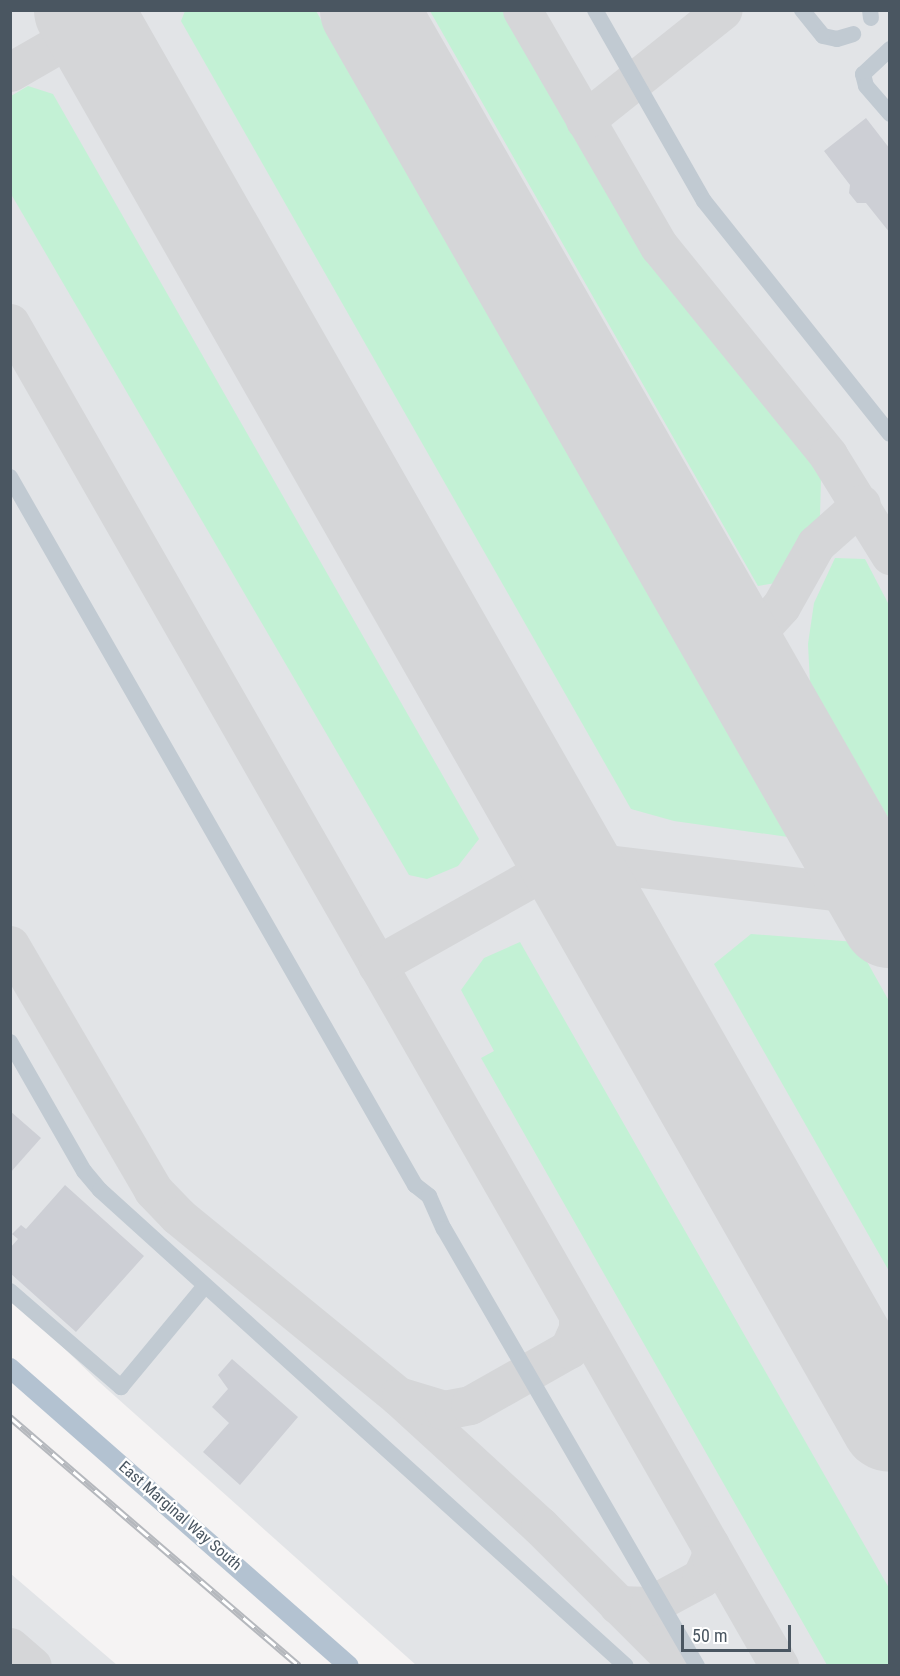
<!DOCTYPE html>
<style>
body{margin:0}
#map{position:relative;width:900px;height:1676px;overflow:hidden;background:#f5f3f3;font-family:"Roboto Condensed",sans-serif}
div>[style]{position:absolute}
.airport>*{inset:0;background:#e2e4e7}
.green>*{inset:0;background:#c3f1d5}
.taxiway>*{height:39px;margin:-19.5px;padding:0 19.5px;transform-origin:19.5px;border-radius:19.5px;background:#d5d6d8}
.runway>*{height:98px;margin:-49px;padding:0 49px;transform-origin:49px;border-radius:49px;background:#d5d6d8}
.building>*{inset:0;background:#cdcfd5}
.minor>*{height:16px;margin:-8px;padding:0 8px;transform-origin:8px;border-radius:8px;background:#c1cad2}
.major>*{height:20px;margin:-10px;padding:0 10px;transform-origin:10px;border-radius:10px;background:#b3c2d1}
.rail>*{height:7px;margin-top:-3.5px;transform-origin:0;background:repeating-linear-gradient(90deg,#fff 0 14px,#b5b8bd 0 28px);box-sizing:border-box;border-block:2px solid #b5b8bd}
span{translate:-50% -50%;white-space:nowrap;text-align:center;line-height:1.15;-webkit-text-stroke:4.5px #fff;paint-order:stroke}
.street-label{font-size:16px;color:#4a5661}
.frame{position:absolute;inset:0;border:12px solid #4a5661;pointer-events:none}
.scale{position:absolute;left:681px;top:1625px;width:110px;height:27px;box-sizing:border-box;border:3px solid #4a5661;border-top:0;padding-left:8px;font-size:18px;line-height:21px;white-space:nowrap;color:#4a5661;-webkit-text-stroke:4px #fff;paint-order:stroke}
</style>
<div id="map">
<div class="airport">
<i style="clip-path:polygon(10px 11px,889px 11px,889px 1665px,416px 1665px,98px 1381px,11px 1297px)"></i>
<i style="clip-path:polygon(10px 1574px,11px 1574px,117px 1665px,11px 1665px)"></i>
</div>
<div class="green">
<i style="clip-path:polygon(185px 11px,316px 11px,795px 838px,674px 821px,631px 809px,181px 21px)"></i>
<i style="clip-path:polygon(430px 11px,503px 11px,640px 249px,804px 451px,821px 478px,820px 516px,791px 566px,776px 583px,758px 586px)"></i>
<i style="clip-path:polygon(28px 86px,53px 94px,479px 839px,458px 866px,427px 879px,409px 875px,11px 194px,11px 96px)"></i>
<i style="clip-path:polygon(835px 558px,865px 559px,889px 605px,889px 819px,810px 683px,808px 644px,814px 603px)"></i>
<i style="clip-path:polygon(751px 934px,856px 942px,889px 1001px,889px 1271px,714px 964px)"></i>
<i style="clip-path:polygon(520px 942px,889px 1588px,889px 1665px,827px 1665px,481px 1058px,494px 1051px,461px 990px,484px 958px)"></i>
</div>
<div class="taxiway">
<i style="left:522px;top:10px;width:273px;rotate:59.9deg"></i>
<i style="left:659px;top:246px;width:269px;rotate:51deg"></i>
<i style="left:828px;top:455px;width:118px;rotate:58.2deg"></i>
<i style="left:10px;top:72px;width:125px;rotate:-29.9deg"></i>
<i style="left:585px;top:120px;width:176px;rotate:-38.6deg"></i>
<i style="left:10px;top:323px;width:1548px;rotate:60.2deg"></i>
<i style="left:737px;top:654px;width:65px;rotate:-47.5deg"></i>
<i style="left:781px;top:606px;width:71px;rotate:-60.6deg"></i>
<i style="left:816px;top:544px;width:60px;rotate:-41.6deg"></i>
<i style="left:10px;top:945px;width:284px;rotate:59.7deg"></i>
<i style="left:153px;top:1190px;width:36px;rotate:46deg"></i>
<i style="left:178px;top:1216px;width:284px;rotate:39.3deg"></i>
<i style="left:398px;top:1396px;width:193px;rotate:42.5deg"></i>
<i style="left:540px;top:1526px;width:198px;rotate:45deg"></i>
<i style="left:377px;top:965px;width:216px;rotate:-29.4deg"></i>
<i style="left:565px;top:859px;width:327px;rotate:6.8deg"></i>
<i style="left:401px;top:1397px;width:45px;rotate:16.8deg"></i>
<i style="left:444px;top:1410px;width:26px;rotate:-11deg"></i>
<i style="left:470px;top:1405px;width:114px;rotate:-29.5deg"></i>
<i style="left:569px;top:1349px;width:22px;rotate:-66deg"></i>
<i style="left:578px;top:1329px;width:14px;rotate:-90deg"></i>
<i style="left:618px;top:1605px;width:31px;rotate:2deg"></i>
<i style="left:649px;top:1606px;width:59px;rotate:-28.3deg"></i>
<i style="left:701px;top:1578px;width:23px;rotate:-65deg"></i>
<i style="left:711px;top:1557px;width:12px;rotate:-95deg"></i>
<i style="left:10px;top:1647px;width:29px;rotate:41deg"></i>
</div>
<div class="runway">
<i style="left:83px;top:10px;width:1627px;rotate:60.27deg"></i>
<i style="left:369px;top:10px;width:1048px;rotate:60.18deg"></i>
</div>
<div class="building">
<i style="clip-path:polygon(866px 118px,890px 149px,890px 233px,866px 203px,857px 203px,849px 193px,850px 185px,824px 151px)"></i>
<i style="clip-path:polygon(10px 1111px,41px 1138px,10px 1173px)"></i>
<i style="clip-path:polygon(65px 1185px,144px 1256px,76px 1332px,10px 1273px,10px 1248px,18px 1239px,12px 1234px,21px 1225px,26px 1229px)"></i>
<i style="clip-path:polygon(232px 1359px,298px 1417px,240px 1485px,203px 1452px,229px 1423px,212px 1407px,228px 1389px,218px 1375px)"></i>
</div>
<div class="minor">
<i style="left:595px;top:10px;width:220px;rotate:60.3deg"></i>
<i style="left:704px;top:201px;width:298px;rotate:51.4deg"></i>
<i style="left:802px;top:10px;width:33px;rotate:51deg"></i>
<i style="left:823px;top:36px;width:14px;rotate:12deg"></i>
<i style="left:837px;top:39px;width:17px;rotate:-17deg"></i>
<i style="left:870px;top:10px;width:8px;rotate:83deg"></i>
<i style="left:890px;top:49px;width:37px;rotate:137deg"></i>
<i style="left:863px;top:74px;width:12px;rotate:76deg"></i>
<i style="left:866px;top:86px;width:37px;rotate:49deg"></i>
<i style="left:10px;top:477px;width:816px;rotate:60.23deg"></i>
<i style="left:415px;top:1185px;width:18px;rotate:38deg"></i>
<i style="left:429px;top:1196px;width:36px;rotate:66deg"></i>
<i style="left:444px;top:1229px;width:505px;rotate:59.93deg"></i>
<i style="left:10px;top:1042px;width:149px;rotate:60.2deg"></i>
<i style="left:84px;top:1171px;width:25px;rotate:50deg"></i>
<i style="left:100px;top:1190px;width:709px;rotate:42.14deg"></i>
<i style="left:10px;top:1291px;width:147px;rotate:40.9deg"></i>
<i style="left:121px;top:1387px;width:130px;rotate:-50.3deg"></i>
</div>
<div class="major">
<i style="left:10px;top:1368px;width:451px;rotate:41.3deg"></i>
</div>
<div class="rail">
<i style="left:10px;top:1417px;width:381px;rotate:40.7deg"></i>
</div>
<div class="street-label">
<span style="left:180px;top:1516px;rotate:41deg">East Marginal Way South</span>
</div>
<div class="frame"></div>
<div class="scale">50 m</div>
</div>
